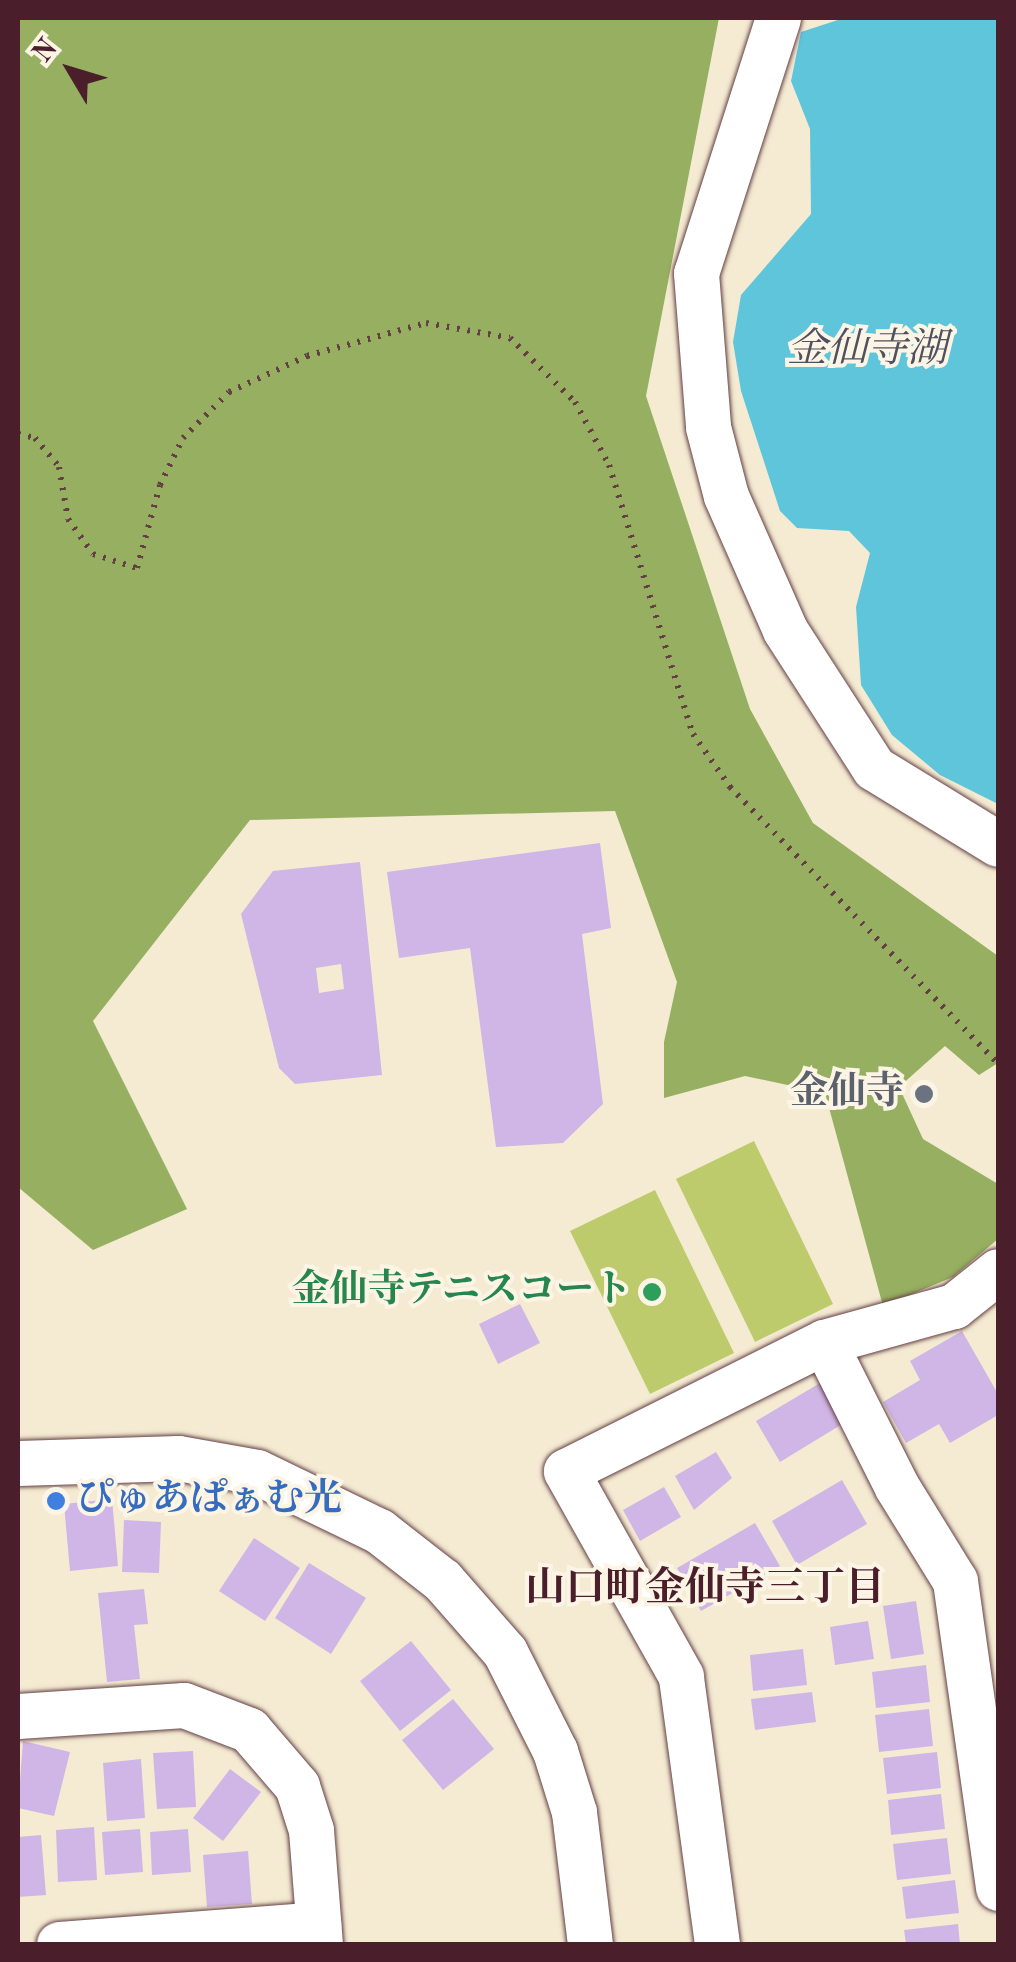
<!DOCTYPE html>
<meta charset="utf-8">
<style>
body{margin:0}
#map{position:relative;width:1016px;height:1962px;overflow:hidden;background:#f4ebd2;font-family:"Old Standard TT","Noto Serif JP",serif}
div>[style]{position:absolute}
.green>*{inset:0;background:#bdcb6d}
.forest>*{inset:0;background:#96af60}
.water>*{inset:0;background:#5ec5db}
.building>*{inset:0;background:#cfb6e6}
.path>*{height:6px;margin-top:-3px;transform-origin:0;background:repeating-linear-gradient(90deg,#643e44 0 2.5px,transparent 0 10.5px)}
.roads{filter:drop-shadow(0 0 2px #643e44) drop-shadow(0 0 2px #643e44)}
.minor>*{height:45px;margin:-22.5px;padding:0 22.5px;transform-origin:22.5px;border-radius:22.5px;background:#fff}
.dots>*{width:28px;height:28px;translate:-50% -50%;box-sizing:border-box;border:5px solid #fcf5e5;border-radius:50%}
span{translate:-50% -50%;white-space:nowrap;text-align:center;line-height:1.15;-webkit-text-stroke:8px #fcf5e5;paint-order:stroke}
.worship-label{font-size:38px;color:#5b616d;font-weight:700}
.right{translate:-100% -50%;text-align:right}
.leisure-label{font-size:38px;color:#27864d;font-weight:700}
.shop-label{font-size:38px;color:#366cbe;font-weight:700}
.left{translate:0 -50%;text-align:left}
.water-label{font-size:40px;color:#505160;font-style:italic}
.neighbourhood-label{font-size:40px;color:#4a1f2b;font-weight:700}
.frame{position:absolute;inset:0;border:20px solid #4a1f2b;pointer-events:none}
.north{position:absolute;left:20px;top:20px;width:100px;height:100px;-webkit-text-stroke:8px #fcf5e5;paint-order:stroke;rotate:308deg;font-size:28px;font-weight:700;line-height:40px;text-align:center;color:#4a1f2b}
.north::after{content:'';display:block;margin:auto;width:35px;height:45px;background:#4a1f2b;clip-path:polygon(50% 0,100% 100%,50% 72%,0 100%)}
</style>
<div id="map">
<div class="green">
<i style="clip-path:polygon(754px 1141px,833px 1304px,755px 1342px,676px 1179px)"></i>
<i style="clip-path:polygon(655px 1190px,734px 1353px,650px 1394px,570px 1231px)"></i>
</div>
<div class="forest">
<i style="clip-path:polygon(18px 18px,719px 18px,646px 396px,750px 709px,813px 823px,998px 956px,998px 1063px,979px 1075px,945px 1046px,899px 1087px,923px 1139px,998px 1184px,998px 1239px,953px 1277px,883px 1306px,825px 1093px,745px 1076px,664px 1098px,664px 1042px,677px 982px,615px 811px,250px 820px,93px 1021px,187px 1209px,93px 1250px,18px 1187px)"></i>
</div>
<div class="water">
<i style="clip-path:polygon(844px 18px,998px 18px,998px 804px,940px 775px,892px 735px,861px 685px,856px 607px,870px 553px,849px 531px,797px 528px,780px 511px,741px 391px,733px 342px,741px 295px,811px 214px,810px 129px,791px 81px,801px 32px)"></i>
</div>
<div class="building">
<i style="clip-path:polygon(600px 843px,611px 928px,582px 934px,603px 1104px,563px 1143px,496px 1147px,470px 948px,399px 958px,387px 872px)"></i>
<i style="clip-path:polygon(evenodd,360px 862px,382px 1075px,295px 1084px,279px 1068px,241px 914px,273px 871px,360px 862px,341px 964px,344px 989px,319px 993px,316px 968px,341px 964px)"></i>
<i style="clip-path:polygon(520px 1304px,540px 1343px,498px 1364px,479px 1324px)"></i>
<i style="clip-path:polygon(962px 1331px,998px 1394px,998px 1415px,950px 1443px,939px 1424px,906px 1443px,883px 1402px,920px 1380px,910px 1361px)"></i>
<i style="clip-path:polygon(820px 1383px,844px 1423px,780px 1462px,756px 1421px)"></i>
<i style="clip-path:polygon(716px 1452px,732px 1478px,694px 1510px,675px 1476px)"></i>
<i style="clip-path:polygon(842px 1480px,867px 1524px,797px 1565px,772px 1521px)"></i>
<i style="clip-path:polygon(664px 1487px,681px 1517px,640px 1541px,623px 1510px)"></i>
<i style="clip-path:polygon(112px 1499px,118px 1566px,70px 1571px,64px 1504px)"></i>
<i style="clip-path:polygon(124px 1520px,161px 1522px,159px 1573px,122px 1572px)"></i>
<i style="clip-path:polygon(755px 1523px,780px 1566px,701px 1611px,677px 1568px)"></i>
<i style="clip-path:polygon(254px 1538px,300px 1568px,265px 1621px,219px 1591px)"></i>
<i style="clip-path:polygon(309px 1563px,366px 1598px,331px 1654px,275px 1618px)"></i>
<i style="clip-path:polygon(144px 1589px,148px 1624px,134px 1625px,140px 1679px,107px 1682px,98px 1593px)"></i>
<i style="clip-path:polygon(916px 1601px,924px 1654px,891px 1659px,883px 1606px)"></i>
<i style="clip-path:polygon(868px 1621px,874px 1659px,835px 1665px,830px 1627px)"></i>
<i style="clip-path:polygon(411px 1641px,451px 1690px,400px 1731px,360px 1681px)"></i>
<i style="clip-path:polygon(803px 1649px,807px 1685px,753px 1691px,750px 1655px)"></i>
<i style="clip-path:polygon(926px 1665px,930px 1702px,876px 1708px,872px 1672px)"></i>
<i style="clip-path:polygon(812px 1692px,816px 1722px,755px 1730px,751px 1699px)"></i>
<i style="clip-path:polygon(453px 1699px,494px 1749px,443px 1790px,402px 1740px)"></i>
<i style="clip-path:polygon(929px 1709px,933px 1746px,879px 1752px,875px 1715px)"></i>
<i style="clip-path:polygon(23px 1741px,70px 1752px,54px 1816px,18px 1808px)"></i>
<i style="clip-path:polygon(193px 1751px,196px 1807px,157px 1809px,153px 1753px)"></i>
<i style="clip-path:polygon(937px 1752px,941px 1788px,887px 1794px,883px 1758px)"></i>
<i style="clip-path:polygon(141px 1759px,145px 1818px,107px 1821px,103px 1763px)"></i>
<i style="clip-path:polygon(230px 1769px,261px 1792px,223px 1841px,193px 1818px)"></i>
<i style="clip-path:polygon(941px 1794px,945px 1829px,891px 1835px,888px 1800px)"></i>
<i style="clip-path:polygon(94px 1827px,97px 1880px,58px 1882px,56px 1830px)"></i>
<i style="clip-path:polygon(140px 1829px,143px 1872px,105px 1875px,102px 1832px)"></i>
<i style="clip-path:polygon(188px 1829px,191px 1872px,152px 1875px,150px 1832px)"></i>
<i style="clip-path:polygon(41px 1835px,46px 1895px,18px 1897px,18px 1837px)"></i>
<i style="clip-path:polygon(947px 1838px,951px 1874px,897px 1880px,893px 1844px)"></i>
<i style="clip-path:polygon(248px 1851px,252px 1904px,207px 1907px,203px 1855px)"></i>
<i style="clip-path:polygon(955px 1880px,959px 1913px,906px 1919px,902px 1887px)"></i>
<i style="clip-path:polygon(958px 1924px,960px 1944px,906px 1944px,904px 1930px)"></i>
</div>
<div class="path">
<i style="left:18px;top:434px;width:17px;rotate:13deg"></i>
<i style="left:35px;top:438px;width:38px;rotate:50deg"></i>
<i style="left:59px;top:467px;width:53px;rotate:80.2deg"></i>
<i style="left:68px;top:519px;width:43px;rotate:54.5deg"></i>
<i style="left:93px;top:554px;width:46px;rotate:17.7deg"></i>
<i style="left:137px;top:568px;width:86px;rotate:-74.5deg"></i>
<i style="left:160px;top:485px;width:52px;rotate:-63.9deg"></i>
<i style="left:183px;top:438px;width:65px;rotate:-45deg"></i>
<i style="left:229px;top:392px;width:86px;rotate:-24.8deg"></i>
<i style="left:307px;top:356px;width:123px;rotate:-15.5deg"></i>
<i style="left:426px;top:323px;width:85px;rotate:10.1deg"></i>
<i style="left:510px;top:338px;width:91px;rotate:44.6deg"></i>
<i style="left:575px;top:402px;width:72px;rotate:61.6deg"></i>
<i style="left:609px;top:465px;width:282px;rotate:72.7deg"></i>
<i style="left:693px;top:734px;width:65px;rotate:55.1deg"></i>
<i style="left:730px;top:787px;width:385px;rotate:45.9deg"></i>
</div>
<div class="roads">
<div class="minor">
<i style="left:778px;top:18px;width:268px;rotate:107.8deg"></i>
<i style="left:696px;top:273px;width:154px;rotate:85.5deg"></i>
<i style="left:708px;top:427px;width:71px;rotate:75.4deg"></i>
<i style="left:726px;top:496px;width:146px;rotate:66.2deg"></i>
<i style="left:785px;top:630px;width:164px;rotate:57.2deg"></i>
<i style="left:874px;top:768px;width:145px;rotate:31.5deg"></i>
<i style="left:824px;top:1342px;width:135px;rotate:-15.5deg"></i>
<i style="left:954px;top:1306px;width:56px;rotate:-38.5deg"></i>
<i style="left:18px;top:1463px;width:160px;rotate:-1.8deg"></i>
<i style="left:178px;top:1458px;width:80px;rotate:10deg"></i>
<i style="left:257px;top:1472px;width:136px;rotate:25.8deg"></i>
<i style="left:379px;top:1531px;width:80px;rotate:37.9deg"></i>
<i style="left:442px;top:1580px;width:96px;rotate:48.8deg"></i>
<i style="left:505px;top:1652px;width:111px;rotate:63.2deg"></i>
<i style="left:555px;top:1751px;width:64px;rotate:72.7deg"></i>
<i style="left:574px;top:1812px;width:133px;rotate:83.1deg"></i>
<i style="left:18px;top:1716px;width:166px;rotate:-3.8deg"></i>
<i style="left:184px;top:1705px;width:70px;rotate:21deg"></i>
<i style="left:249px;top:1730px;width:74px;rotate:49.4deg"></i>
<i style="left:297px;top:1786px;width:46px;rotate:72.3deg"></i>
<i style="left:311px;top:1830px;width:114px;rotate:85.5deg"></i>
<i style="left:59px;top:1944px;width:260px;rotate:-4.4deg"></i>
<i style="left:717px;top:1944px;width:270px;rotate:-97.7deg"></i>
<i style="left:681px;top:1676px;width:235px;rotate:-119.3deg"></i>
<i style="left:566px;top:1471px;width:288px;rotate:-26.6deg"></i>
<i style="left:824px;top:1342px;width:162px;rotate:63.3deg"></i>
<i style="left:897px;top:1487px;width:110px;rotate:58.3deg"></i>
<i style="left:955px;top:1581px;width:310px;rotate:82deg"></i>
</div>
</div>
<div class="dots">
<i style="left:924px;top:1094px;background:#6b7280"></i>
<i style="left:652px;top:1292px;background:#2e9e5b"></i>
<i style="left:56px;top:1501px;background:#3f7fe0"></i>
</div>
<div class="worship-label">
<span class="right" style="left:904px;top:1094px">金仙寺</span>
</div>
<div class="leisure-label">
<span class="right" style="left:632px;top:1292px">金仙寺テニスコート</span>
</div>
<div class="shop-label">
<span class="left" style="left:76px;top:1501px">ぴゅあぱぁむ光</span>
</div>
<div class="water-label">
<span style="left:867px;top:351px">金仙寺湖</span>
</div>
<div class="neighbourhood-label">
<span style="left:705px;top:1590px">山口町金仙寺三丁目</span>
</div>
<div class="frame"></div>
<div class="north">N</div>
</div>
